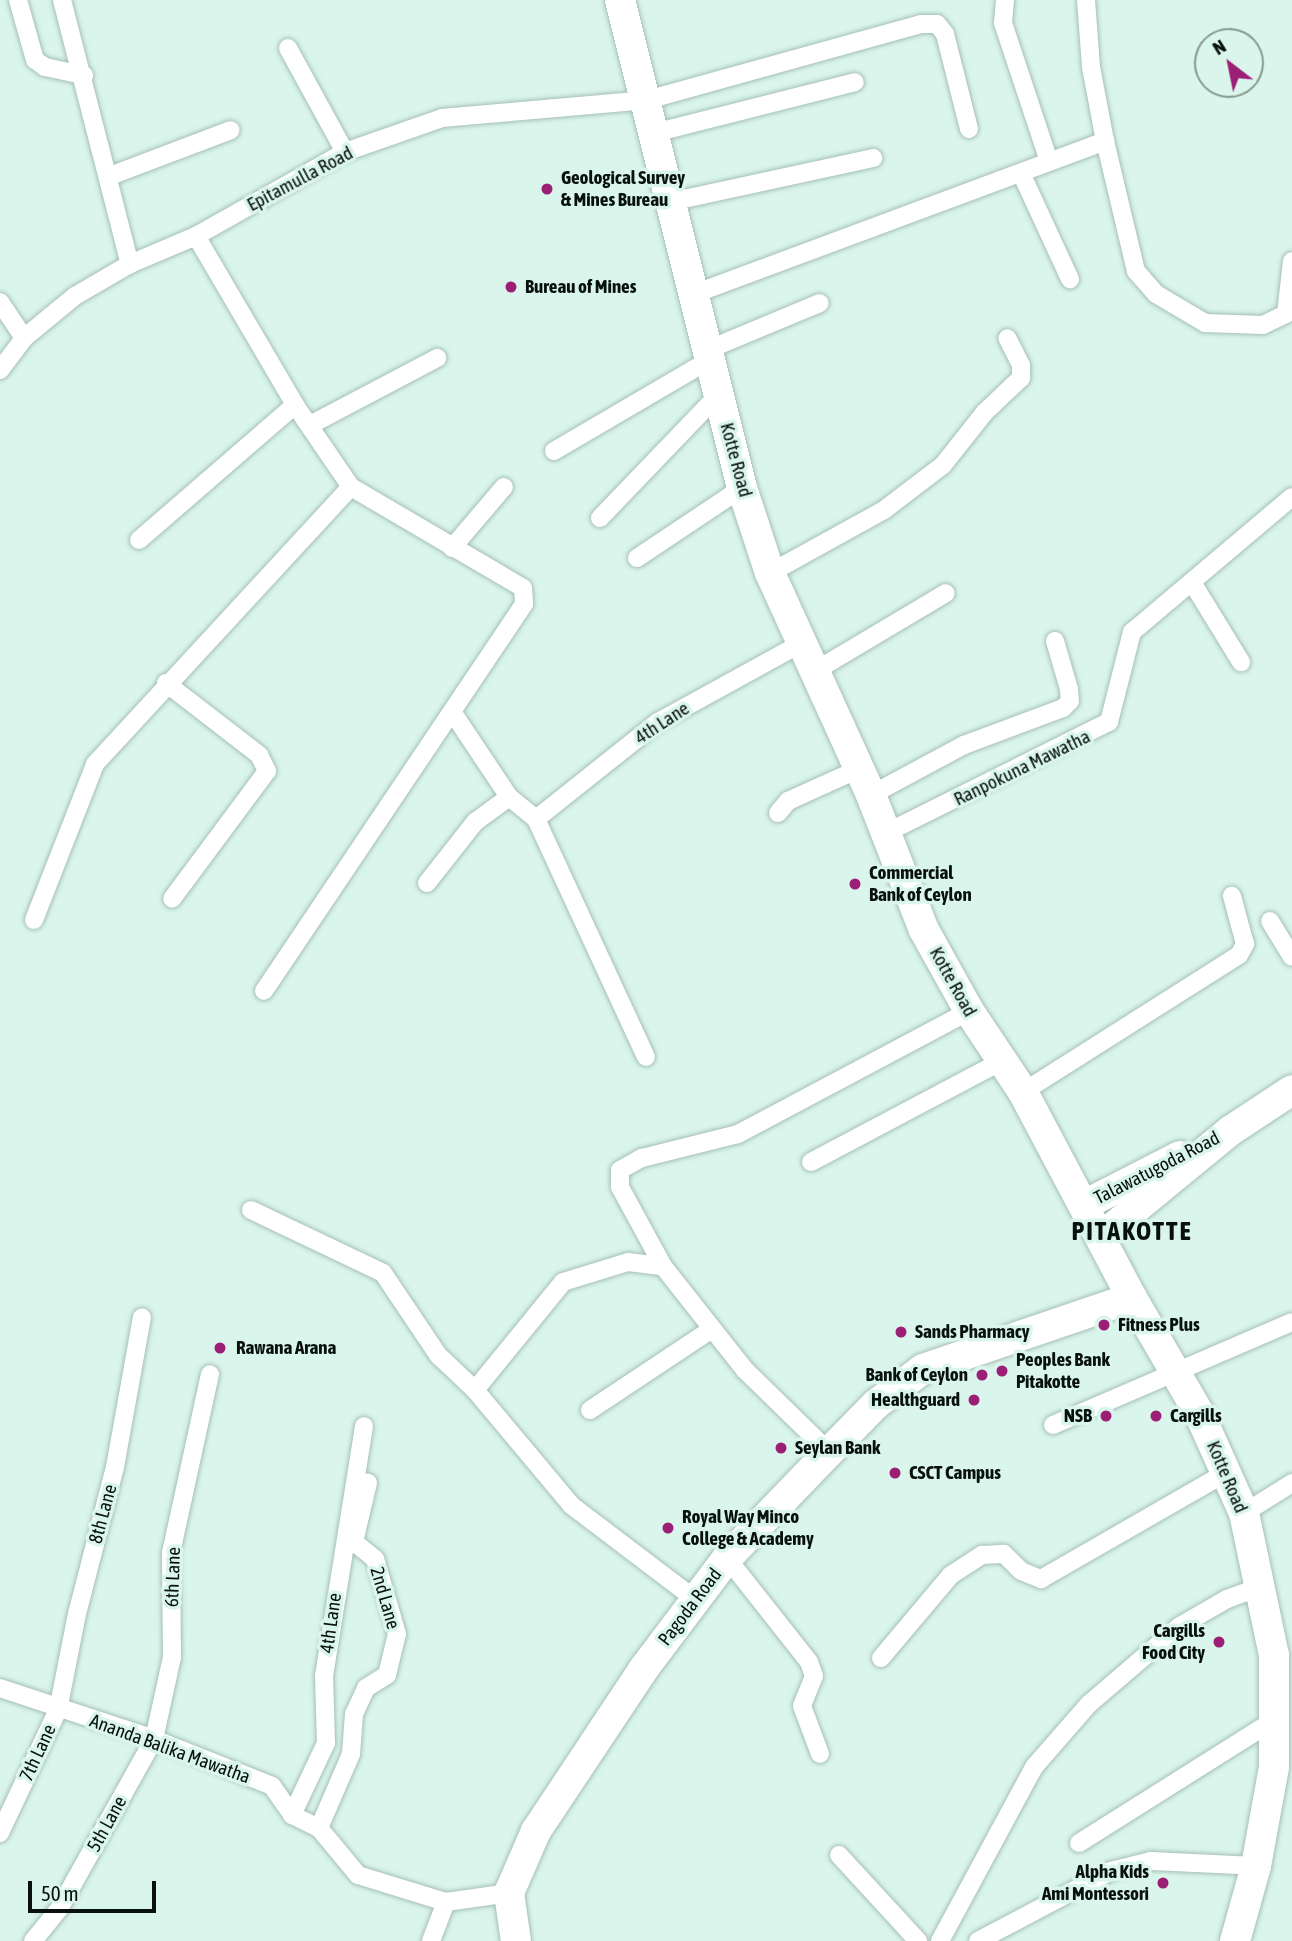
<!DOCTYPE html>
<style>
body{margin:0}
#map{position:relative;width:1292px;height:1941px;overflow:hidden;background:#daf5eb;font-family:"Asap Condensed",sans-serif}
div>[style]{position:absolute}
.roads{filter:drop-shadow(0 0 2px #a6c0b6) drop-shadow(0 0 2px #a6c0b6)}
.minor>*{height:18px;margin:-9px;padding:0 9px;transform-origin:9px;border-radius:9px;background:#fff}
.primary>*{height:30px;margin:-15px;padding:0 15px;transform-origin:15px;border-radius:15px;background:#fff}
.dots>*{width:19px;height:19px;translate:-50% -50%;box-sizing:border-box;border:4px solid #daf5eb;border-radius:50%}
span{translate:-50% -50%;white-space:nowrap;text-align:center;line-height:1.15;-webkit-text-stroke:7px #daf5eb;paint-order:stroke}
.poi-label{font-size:19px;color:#08110e;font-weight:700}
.left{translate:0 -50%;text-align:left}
.right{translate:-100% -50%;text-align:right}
.street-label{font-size:19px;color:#08110e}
.district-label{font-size:26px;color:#08110e;font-weight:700;letter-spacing:2px}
.north{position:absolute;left:1194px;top:28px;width:70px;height:70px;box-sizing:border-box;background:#daf5eb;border:2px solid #869a93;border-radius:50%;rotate:328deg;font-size:19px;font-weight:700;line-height:28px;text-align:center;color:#08110e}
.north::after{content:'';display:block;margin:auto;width:24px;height:32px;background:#9c1f76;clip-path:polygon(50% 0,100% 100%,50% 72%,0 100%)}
.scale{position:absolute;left:28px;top:1881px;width:128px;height:32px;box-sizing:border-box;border:4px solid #08110e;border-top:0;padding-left:9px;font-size:21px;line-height:24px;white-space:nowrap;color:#08110e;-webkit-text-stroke:5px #daf5eb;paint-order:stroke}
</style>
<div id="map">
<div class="roads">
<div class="minor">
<i style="left:18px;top:0;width:62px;rotate:74.2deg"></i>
<i style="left:35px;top:60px;width:12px;rotate:35deg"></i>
<i style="left:45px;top:67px;width:40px;rotate:12deg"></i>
<i style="left:62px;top:0;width:273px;rotate:75.6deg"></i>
<i style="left:1005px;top:0;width:23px;rotate:95deg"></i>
<i style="left:1003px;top:23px;width:145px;rotate:71.6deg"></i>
<i style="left:1086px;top:0;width:67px;rotate:85.7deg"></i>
<i style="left:1091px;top:67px;width:75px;rotate:79.3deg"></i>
<i style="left:288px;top:48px;width:119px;rotate:61.3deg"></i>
<i style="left:654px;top:133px;width:207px;rotate:-14.2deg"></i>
<i style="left:1021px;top:173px;width:117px;rotate:65.2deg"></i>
<i style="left:110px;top:176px;width:129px;rotate:-20.8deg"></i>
<i style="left:670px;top:202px;width:208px;rotate:-12.2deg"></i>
<i style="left:196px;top:236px;width:196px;rotate:59.6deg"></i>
<i style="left:295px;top:405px;width:99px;rotate:55.7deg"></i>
<i style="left:351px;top:487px;width:199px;rotate:30.4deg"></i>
<i style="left:523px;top:588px;width:16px;rotate:86deg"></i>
<i style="left:524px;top:604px;width:466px;rotate:123.9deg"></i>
<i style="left:694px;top:294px;width:439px;rotate:-20.4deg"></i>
<i style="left:1105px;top:141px;width:134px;rotate:76.6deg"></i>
<i style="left:1136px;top:271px;width:30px;rotate:49deg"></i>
<i style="left:1156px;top:294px;width:57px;rotate:30.6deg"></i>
<i style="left:1205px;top:323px;width:58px;rotate:2deg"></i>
<i style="left:1263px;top:325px;width:25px;rotate:-26deg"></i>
<i style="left:1286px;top:314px;width:53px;rotate:-83.5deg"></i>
<i style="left:0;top:302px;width:43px;rotate:56.3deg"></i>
<i style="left:707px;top:350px;width:122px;rotate:-22.6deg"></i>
<i style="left:0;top:370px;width:40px;rotate:-53deg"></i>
<i style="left:24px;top:338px;width:66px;rotate:-39.5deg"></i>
<i style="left:75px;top:296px;width:64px;rotate:-30.2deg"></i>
<i style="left:130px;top:264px;width:72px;rotate:-23deg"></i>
<i style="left:196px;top:236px;width:171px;rotate:-29.4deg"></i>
<i style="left:345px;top:152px;width:103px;rotate:-19.3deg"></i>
<i style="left:442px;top:118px;width:206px;rotate:-5deg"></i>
<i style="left:647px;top:100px;width:284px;rotate:-15.5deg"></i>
<i style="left:921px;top:24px;width:16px"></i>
<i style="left:937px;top:24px;width:13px;rotate:51deg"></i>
<i style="left:945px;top:34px;width:98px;rotate:75.8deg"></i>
<i style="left:310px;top:425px;width:144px;rotate:-27.8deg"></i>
<i style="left:554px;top:451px;width:180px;rotate:-30.4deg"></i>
<i style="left:600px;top:518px;width:172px;rotate:-46.2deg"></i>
<i style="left:139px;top:540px;width:206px;rotate:-40.9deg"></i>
<i style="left:452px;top:548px;width:80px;rotate:-49.6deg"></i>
<i style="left:637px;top:558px;width:126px;rotate:-33.7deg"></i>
<i style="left:770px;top:573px;width:130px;rotate:-28.9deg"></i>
<i style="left:884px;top:510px;width:74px;rotate:-37.3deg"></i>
<i style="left:943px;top:465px;width:68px;rotate:-51.6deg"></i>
<i style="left:985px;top:412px;width:50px;rotate:-43.4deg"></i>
<i style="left:1021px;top:378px;width:13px;rotate:-90deg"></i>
<i style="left:1021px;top:365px;width:30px;rotate:-117deg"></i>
<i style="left:1193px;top:584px;width:92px;rotate:58.4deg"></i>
<i style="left:815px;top:671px;width:152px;rotate:-30.8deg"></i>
<i style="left:166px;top:683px;width:118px;rotate:37.7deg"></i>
<i style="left:259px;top:755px;width:18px;rotate:63deg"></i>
<i style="left:267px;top:771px;width:159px;rotate:126.6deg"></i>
<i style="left:453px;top:713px;width:101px;rotate:56.3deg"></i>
<i style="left:509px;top:797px;width:35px;rotate:39deg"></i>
<i style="left:536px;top:819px;width:262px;rotate:65.2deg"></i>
<i style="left:871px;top:795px;width:106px;rotate:-28.3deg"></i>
<i style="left:964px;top:745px;width:106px;rotate:-20.5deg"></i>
<i style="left:1063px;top:708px;width:10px;rotate:-45deg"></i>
<i style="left:1070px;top:701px;width:12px;rotate:-95deg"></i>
<i style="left:1069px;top:689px;width:50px;rotate:-106.3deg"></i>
<i style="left:778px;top:813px;width:16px;rotate:-50deg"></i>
<i style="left:788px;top:801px;width:78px;rotate:-24.3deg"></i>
<i style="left:536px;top:819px;width:156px;rotate:-38.5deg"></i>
<i style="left:658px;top:722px;width:162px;rotate:-28.8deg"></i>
<i style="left:886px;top:833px;width:249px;rotate:-26.5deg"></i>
<i style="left:1109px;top:722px;width:93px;rotate:-75.7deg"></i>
<i style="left:1132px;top:632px;width:209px;rotate:-40.2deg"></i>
<i style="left:427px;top:883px;width:78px;rotate:-51.8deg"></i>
<i style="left:475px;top:822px;width:42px;rotate:-36.3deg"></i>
<i style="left:34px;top:920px;width:168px;rotate:-68.6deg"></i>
<i style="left:95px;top:764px;width:377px;rotate:-47.3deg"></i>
<i style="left:1270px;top:921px;width:42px;rotate:58.6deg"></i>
<i style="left:1023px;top:1092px;width:256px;rotate:-32.4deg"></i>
<i style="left:1239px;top:955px;width:13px;rotate:-61deg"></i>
<i style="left:1245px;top:944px;width:50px;rotate:-105.2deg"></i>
<i style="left:811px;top:1162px;width:216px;rotate:-27.9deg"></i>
<i style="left:251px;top:1210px;width:146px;rotate:25.5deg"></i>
<i style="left:383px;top:1273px;width:99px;rotate:56.1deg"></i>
<i style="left:438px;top:1355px;width:51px;rotate:43.4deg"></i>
<i style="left:475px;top:1390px;width:150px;rotate:50.1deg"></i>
<i style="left:571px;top:1505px;width:157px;rotate:37.2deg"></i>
<i style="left:475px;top:1390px;width:139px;rotate:-50.8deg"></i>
<i style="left:563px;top:1282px;width:68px;rotate:-17.1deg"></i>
<i style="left:628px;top:1262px;width:35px;rotate:7deg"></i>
<i style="left:590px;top:1410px;width:146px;rotate:-33.6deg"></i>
<i style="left:1053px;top:1425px;width:260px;rotate:-23.3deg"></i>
<i style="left:829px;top:1452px;width:117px;rotate:-135.7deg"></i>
<i style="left:745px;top:1370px;width:132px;rotate:-128.3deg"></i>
<i style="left:663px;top:1266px;width:90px;rotate:-118.6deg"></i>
<i style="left:620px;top:1187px;width:17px;rotate:-90deg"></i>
<i style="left:620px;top:1170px;width:25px;rotate:-29deg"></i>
<i style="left:642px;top:1158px;width:99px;rotate:-14deg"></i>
<i style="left:738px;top:1134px;width:262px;rotate:-28deg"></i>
<i style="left:1244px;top:1513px;width:57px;rotate:-32deg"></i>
<i style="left:727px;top:1558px;width:132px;rotate:51.7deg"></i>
<i style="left:809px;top:1662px;width:15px;rotate:70deg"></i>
<i style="left:814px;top:1676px;width:32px;rotate:112deg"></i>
<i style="left:802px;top:1706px;width:51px;rotate:69.4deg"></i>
<i style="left:881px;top:1658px;width:109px;rotate:-49.9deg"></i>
<i style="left:951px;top:1575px;width:37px;rotate:-33deg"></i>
<i style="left:982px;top:1555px;width:22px;rotate:-3deg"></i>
<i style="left:1004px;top:1554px;width:24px;rotate:45deg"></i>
<i style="left:1021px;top:1571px;width:22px;rotate:22deg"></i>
<i style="left:1041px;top:1579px;width:215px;rotate:-29.9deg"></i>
<i style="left:0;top:1688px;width:162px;rotate:18.3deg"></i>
<i style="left:154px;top:1739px;width:127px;rotate:21.7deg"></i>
<i style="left:272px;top:1786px;width:35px;rotate:55deg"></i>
<i style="left:292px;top:1815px;width:30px;rotate:26deg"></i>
<i style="left:319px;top:1828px;width:61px;rotate:50.3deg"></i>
<i style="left:358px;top:1875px;width:92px;rotate:17.1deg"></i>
<i style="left:446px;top:1902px;width:64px;rotate:-8.1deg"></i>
<i style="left:292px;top:1815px;width:80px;rotate:-64.7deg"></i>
<i style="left:326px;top:1743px;width:67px;rotate:-91.7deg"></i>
<i style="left:324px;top:1676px;width:253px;rotate:-80.9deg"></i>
<i style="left:319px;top:1828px;width:81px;rotate:-66.6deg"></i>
<i style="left:351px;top:1754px;width:40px;rotate:-85.7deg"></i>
<i style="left:354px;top:1714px;width:29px;rotate:-65deg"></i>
<i style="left:366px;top:1688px;width:25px;rotate:-32deg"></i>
<i style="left:387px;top:1675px;width:42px;rotate:-76.3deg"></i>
<i style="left:397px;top:1634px;width:78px;rotate:-106.3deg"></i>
<i style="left:375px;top:1559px;width:27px;rotate:-141deg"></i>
<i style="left:354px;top:1542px;width:61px;rotate:-76.7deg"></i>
<i style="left:0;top:1833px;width:136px;rotate:-64.8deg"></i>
<i style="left:58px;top:1710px;width:98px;rotate:-78.8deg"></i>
<i style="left:77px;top:1614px;width:152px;rotate:-75.5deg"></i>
<i style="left:115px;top:1467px;width:152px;rotate:-79.8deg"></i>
<i style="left:1079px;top:1843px;width:229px;rotate:-32.2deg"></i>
<i style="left:839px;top:1855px;width:117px;rotate:47.4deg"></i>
<i style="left:33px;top:1941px;width:41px;rotate:-50.9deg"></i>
<i style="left:59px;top:1909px;width:195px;rotate:-60.8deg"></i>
<i style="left:154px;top:1739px;width:84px;rotate:-77.6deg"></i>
<i style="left:172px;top:1657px;width:104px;rotate:-90.6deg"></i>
<i style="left:171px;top:1553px;width:183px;rotate:-77.7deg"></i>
<i style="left:431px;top:1941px;width:42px;rotate:-69deg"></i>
<i style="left:940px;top:1941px;width:198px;rotate:-61.6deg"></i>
<i style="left:1034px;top:1767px;width:84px;rotate:-48.9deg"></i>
<i style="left:1089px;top:1704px;width:120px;rotate:-40.6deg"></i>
<i style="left:1180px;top:1626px;width:54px;rotate:-29.9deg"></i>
<i style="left:1227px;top:1599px;width:35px;rotate:-20deg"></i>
<i style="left:978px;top:1941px;width:150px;rotate:-27.8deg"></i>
<i style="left:1111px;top:1871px;width:41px;rotate:-14deg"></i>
<i style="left:1151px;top:1861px;width:105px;rotate:2.7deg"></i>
</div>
<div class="primary">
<i style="left:620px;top:0;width:503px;rotate:75.96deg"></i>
<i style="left:742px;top:488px;width:89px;rotate:71.8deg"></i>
<i style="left:770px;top:573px;width:244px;rotate:65.5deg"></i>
<i style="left:871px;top:795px;width:145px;rotate:68.6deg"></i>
<i style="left:924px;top:930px;width:93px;rotate:60.9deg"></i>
<i style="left:969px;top:1011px;width:97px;rotate:56.3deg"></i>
<i style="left:1023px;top:1092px;width:233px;rotate:62.1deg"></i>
<i style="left:1132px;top:1298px;width:133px;rotate:59.8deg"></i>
<i style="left:1199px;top:1413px;width:110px;rotate:65.8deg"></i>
<i style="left:1244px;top:1513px;width:145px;rotate:78.1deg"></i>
<i style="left:1274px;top:1655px;width:112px;rotate:90deg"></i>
<i style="left:1274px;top:1767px;width:101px;rotate:100.3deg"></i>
<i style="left:1256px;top:1866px;width:78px;rotate:105.6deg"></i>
<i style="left:1084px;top:1205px;width:108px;rotate:-27deg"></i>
<i style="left:1101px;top:1237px;width:167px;rotate:-39.4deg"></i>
<i style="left:1230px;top:1131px;width:74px;rotate:-33.5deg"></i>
<i style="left:516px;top:1941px;width:49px;rotate:-98.3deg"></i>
<i style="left:509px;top:1893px;width:68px;rotate:-66.5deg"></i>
<i style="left:536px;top:1831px;width:197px;rotate:-56.4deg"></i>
<i style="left:645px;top:1667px;width:136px;rotate:-53deg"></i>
<i style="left:727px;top:1558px;width:147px;rotate:-46.1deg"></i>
<i style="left:829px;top:1452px;width:67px;rotate:-45.6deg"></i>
<i style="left:876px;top:1404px;width:59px;rotate:-36.7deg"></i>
<i style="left:923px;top:1369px;width:221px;rotate:-18.8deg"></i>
</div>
</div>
<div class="dots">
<i style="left:547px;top:189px;background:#9c1f76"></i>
<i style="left:511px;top:287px;background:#9c1f76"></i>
<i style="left:855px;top:884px;background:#9c1f76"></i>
<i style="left:1104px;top:1325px;background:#9c1f76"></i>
<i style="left:901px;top:1332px;background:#9c1f76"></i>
<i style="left:220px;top:1348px;background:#9c1f76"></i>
<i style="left:1002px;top:1371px;background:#9c1f76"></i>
<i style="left:982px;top:1375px;background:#9c1f76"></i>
<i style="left:974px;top:1400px;background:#9c1f76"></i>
<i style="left:1106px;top:1416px;background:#9c1f76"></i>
<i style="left:1156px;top:1416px;background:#9c1f76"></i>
<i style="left:781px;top:1448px;background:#9c1f76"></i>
<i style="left:895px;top:1473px;background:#9c1f76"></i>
<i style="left:668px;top:1528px;background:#9c1f76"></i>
<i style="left:1219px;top:1642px;background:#9c1f76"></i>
<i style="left:1163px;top:1883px;background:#9c1f76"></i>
</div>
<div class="poi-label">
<span class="left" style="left:561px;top:189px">Geological Survey<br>&amp; Mines Bureau</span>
<span class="left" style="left:525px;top:287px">Bureau of Mines</span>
<span class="left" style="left:869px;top:884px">Commercial<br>Bank of Ceylon</span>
<span class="left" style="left:1118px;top:1325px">Fitness Plus</span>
<span class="left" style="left:915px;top:1332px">Sands Pharmacy</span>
<span class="left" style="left:236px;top:1348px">Rawana Arana</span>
<span class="left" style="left:1016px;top:1371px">Peoples Bank<br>Pitakotte</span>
<span class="right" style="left:968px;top:1375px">Bank of Ceylon</span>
<span class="right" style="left:960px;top:1400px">Healthguard</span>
<span class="right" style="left:1092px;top:1416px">NSB</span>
<span class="left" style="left:1170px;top:1416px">Cargills</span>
<span class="left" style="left:795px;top:1448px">Seylan Bank</span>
<span class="left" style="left:909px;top:1473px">CSCT Campus</span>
<span class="left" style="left:682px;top:1528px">Royal Way Minco<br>College &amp; Academy</span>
<span class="right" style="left:1205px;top:1642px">Cargills<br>Food City</span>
<span class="right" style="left:1149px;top:1883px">Alpha Kids<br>Ami Montessori</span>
</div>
<div class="street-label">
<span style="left:300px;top:179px;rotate:-28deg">Epitamulla Road</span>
<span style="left:736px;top:460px;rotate:75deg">Kotte Road</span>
<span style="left:662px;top:723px;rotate:-33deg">4th Lane</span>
<span style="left:1022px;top:768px;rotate:-26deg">Ranpokuna Mawatha</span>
<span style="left:953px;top:982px;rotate:61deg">Kotte Road</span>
<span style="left:1157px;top:1168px;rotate:-27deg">Talawatugoda Road</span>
<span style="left:1227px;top:1477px;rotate:67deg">Kotte Road</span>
<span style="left:103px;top:1514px;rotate:-75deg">8th Lane</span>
<span style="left:173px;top:1577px;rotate:-88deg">6th Lane</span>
<span style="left:385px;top:1598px;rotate:74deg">2nd Lane</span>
<span style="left:690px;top:1607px;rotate:-53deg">Pagoda Road</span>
<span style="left:331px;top:1623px;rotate:-82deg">4th Lane</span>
<span style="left:170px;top:1749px;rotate:20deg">Ananda Balika Mawatha</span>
<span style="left:38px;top:1753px;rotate:-65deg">7th Lane</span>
<span style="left:107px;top:1824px;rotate:-61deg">5th Lane</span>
</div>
<div class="district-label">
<span style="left:1132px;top:1232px">PITAKOTTE</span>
</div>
<div class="north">N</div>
<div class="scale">50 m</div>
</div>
